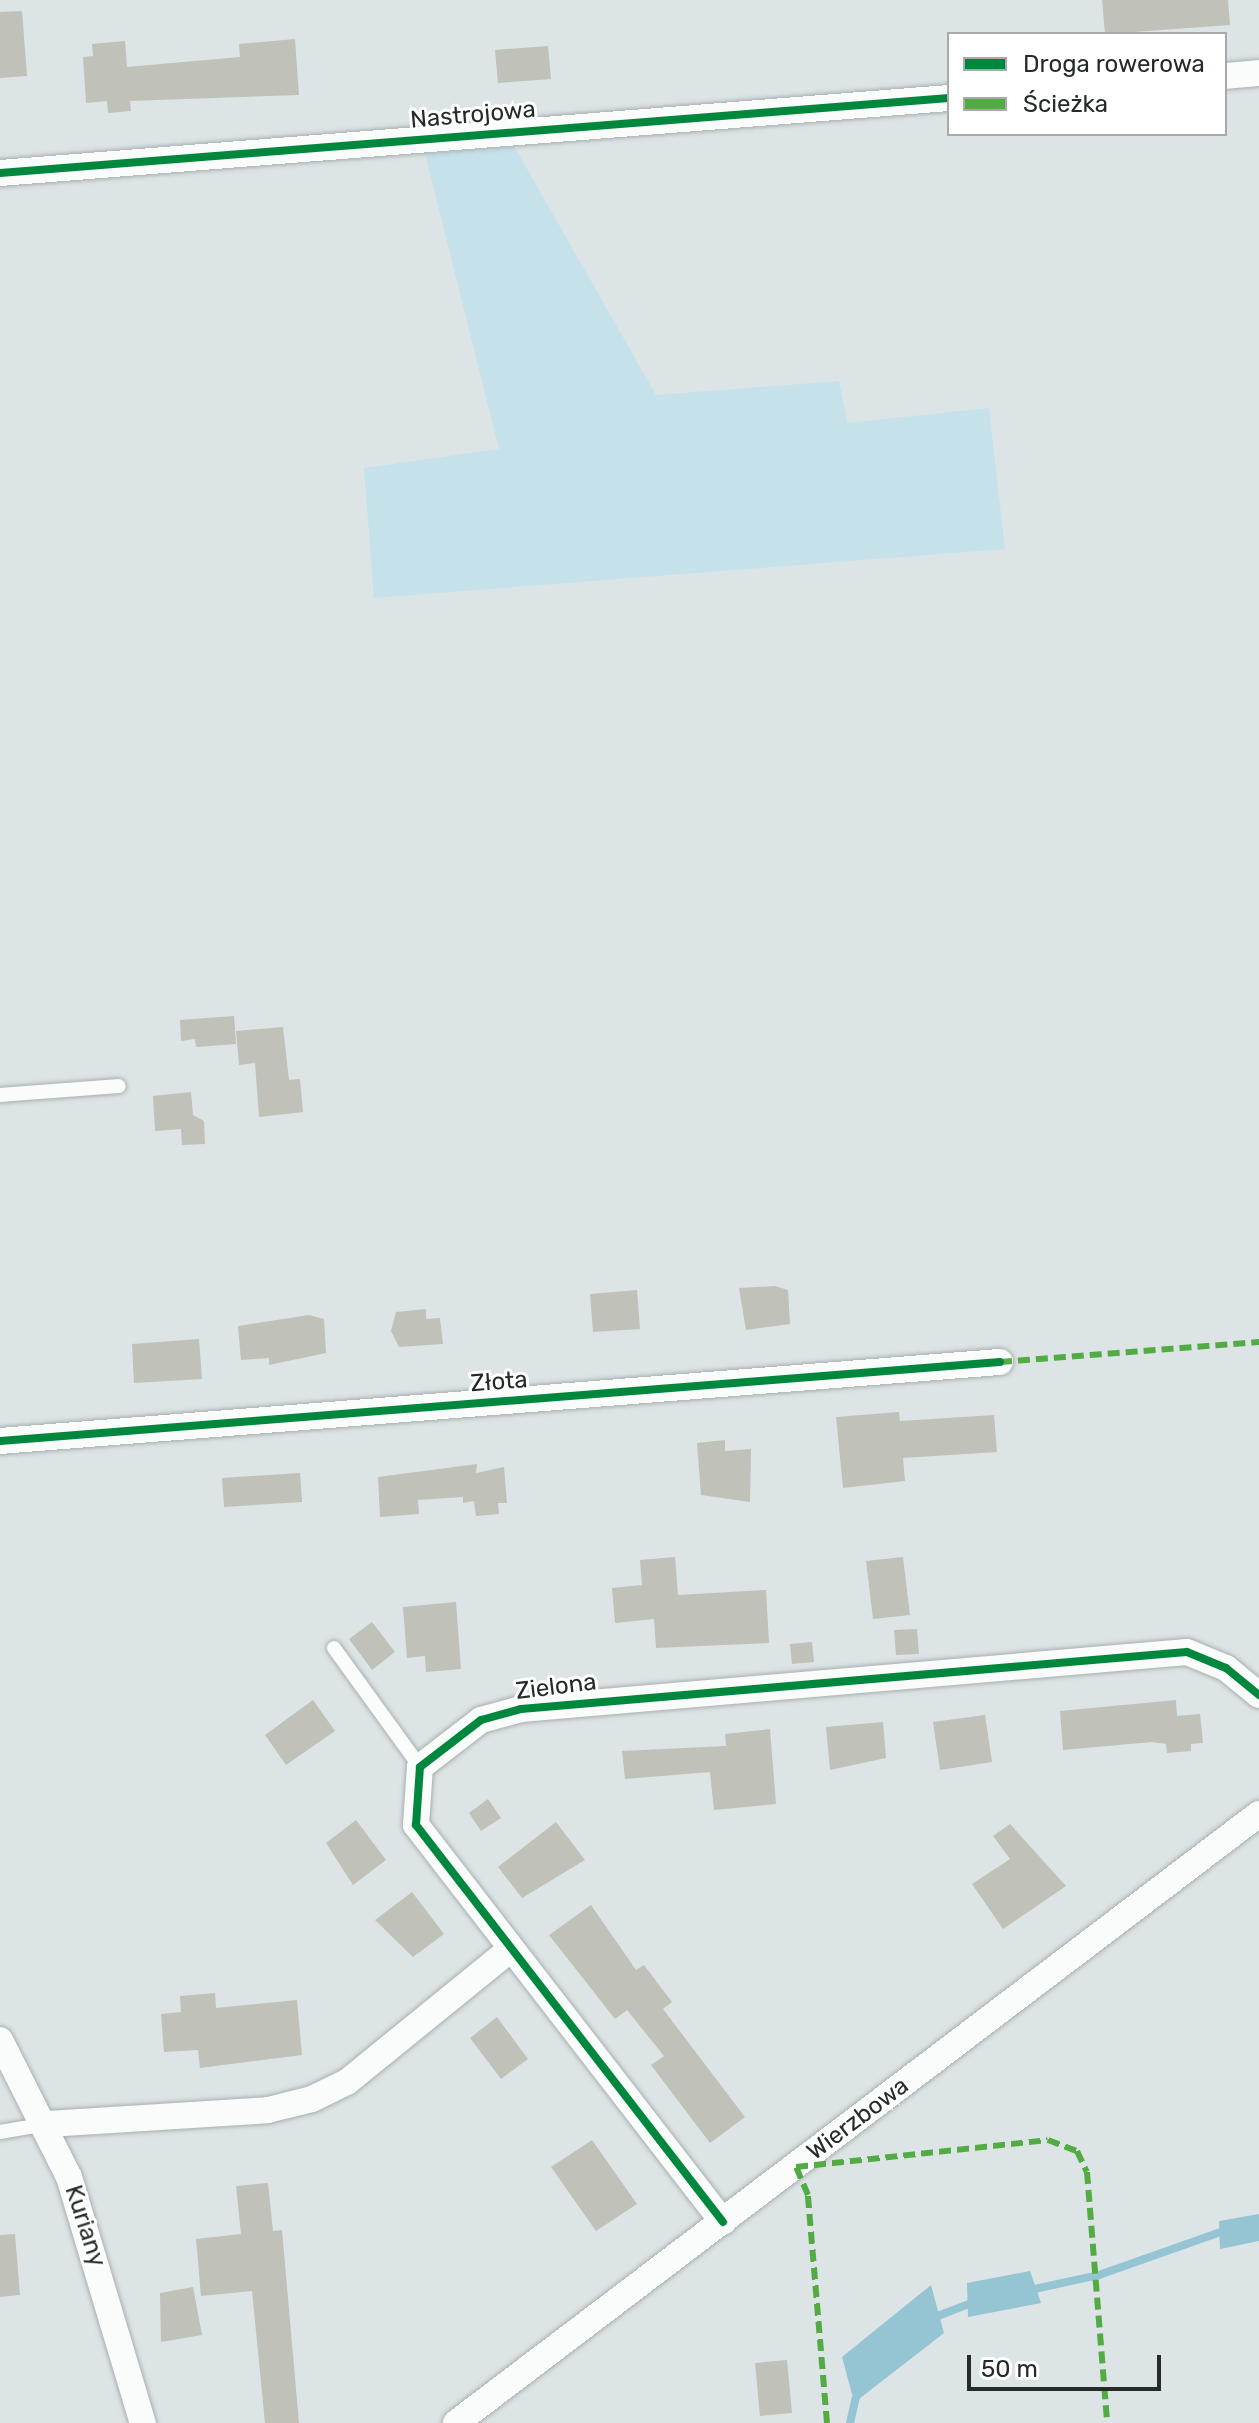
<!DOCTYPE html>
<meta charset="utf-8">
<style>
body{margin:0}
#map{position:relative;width:1259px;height:2423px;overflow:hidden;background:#dde4e6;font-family:Rubik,sans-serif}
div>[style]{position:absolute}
.green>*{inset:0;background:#c5e1e9}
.water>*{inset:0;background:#95c4d3}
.stream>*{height:8px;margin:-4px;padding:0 4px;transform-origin:4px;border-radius:4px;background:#95c4d3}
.building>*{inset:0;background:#c0c1b8}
.roads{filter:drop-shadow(0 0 2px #a9afb0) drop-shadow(0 0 2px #a9afb0)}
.service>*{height:14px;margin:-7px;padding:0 7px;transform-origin:7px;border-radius:7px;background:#fafbfb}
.minor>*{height:26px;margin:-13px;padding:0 13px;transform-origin:13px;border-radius:13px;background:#fafbfb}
.quiet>*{height:6px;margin-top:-3px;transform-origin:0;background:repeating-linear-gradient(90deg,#53ab44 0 12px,transparent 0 18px)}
.cycleway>*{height:8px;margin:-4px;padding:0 4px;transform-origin:4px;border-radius:4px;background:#00873e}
span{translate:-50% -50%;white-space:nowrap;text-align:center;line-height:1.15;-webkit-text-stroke:6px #fff;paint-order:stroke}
.street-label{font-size:24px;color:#252a2b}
.legend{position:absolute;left:947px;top:32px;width:280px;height:104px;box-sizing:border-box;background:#fff;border:2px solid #a8aaaa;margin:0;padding:10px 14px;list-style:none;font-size:24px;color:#252a2b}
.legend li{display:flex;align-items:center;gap:16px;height:40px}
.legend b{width:40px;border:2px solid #a8aaaa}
.scale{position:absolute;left:967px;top:2355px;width:194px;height:36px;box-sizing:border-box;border:4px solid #252a2b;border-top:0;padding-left:10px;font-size:24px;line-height:28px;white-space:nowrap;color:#252a2b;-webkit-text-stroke:6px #fff;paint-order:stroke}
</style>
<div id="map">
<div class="green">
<i style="clip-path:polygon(514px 146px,656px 395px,839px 381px,847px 423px,989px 408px,1005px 549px,374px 598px,364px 468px,499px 449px,425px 154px)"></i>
</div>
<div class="water">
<i style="clip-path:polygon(1259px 2214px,1259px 2241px,1220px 2249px,1219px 2221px)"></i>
<i style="clip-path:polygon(1030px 2271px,1041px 2303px,968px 2317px,967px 2283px)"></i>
<i style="clip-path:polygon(931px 2285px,944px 2333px,859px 2399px,852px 2394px,842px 2357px)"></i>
</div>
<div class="stream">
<i style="left:1030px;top:2290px;width:71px;rotate:-12.3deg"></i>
<i style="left:1099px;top:2275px;width:135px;rotate:-19.5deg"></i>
<i style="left:935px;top:2317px;width:42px;rotate:-21deg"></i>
<i style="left:850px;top:2423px;width:35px;rotate:-77deg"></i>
</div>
<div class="building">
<i style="clip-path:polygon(1102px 0,1228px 0,1230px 25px,1105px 34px)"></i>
<i style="clip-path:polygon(22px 11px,27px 76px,0 78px,0 12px)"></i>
<i style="clip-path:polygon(295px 39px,299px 95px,130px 101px,131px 111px,108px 113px,107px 101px,86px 103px,83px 57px,93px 56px,92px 44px,125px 41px,127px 67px,240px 57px,239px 44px)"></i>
<i style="clip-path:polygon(548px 46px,551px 79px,498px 83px,495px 50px)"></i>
<i style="clip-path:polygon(234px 1016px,236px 1044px,196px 1047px,195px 1039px,181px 1041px,180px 1020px)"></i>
<i style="clip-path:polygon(283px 1027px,289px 1080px,300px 1079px,303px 1112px,259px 1117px,255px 1063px,239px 1065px,236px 1031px)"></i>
<i style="clip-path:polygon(191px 1092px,193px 1115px,204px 1121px,205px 1144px,182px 1145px,181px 1129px,155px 1131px,153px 1096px)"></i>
<i style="clip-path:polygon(775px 1286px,788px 1290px,790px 1324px,746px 1330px,739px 1288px)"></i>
<i style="clip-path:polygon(637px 1290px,640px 1329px,593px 1332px,590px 1294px)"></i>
<i style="clip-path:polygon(426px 1309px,426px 1319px,440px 1318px,443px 1344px,399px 1347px,391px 1331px,396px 1312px)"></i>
<i style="clip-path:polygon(309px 1315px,324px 1319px,326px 1353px,269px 1365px,269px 1358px,241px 1360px,238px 1326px)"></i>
<i style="clip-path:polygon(199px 1339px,202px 1379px,134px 1383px,132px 1344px)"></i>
<i style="clip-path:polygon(899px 1412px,900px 1421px,994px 1415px,997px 1452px,903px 1458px,905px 1481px,843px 1488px,836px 1417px)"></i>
<i style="clip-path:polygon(725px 1440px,725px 1451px,751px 1449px,750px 1502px,701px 1495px,697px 1443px)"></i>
<i style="clip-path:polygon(477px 1464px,476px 1473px,504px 1467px,507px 1503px,498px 1503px,499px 1514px,476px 1516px,474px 1501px,463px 1503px,463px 1497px,418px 1500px,419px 1514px,380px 1517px,378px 1477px)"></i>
<i style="clip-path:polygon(300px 1473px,302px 1502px,224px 1507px,222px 1478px)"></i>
<i style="clip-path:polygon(675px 1557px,678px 1595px,766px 1590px,769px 1643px,656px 1648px,654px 1619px,615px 1623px,612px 1588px,642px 1585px,640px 1560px)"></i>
<i style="clip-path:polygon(903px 1557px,910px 1615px,873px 1619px,866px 1561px)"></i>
<i style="clip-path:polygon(456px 1602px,461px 1669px,426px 1672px,425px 1656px,407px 1658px,403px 1607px)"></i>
<i style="clip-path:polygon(372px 1622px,395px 1652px,372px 1670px,349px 1639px)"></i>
<i style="clip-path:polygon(917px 1629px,919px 1654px,896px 1655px,894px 1630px)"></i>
<i style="clip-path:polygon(812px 1642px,814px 1662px,792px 1664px,790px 1644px)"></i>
<i style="clip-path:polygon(313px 1700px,335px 1731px,286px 1765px,265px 1735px)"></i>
<i style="clip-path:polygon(1176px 1700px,1177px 1716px,1200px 1714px,1203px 1743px,1191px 1744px,1191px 1751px,1167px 1753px,1166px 1744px,1152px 1742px,1063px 1750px,1060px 1711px)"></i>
<i style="clip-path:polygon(985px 1715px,992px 1762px,940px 1770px,933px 1722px)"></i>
<i style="clip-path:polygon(883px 1722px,886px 1758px,830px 1770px,826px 1727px)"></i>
<i style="clip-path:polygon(770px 1729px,776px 1804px,714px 1810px,710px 1772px,625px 1779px,622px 1751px,726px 1746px,725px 1734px)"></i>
<i style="clip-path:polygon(488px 1799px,501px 1818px,481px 1831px,469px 1813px)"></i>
<i style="clip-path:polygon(356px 1820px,386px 1860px,353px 1885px,326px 1843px)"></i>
<i style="clip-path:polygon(556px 1822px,585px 1860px,522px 1898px,498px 1867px)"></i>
<i style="clip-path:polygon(1010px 1824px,1066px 1886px,1003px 1929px,972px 1884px,1010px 1859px,993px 1836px)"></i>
<i style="clip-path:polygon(412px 1892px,444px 1934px,413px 1957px,375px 1920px)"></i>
<i style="clip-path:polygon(591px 1905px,636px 1970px,644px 1965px,672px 2002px,663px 2009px,745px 2117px,710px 2143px,651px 2065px,664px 2056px,627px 2010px,615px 2019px,549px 1935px)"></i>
<i style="clip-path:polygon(215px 1993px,216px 2008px,297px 2000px,302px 2055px,200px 2068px,198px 2050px,164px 2052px,161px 2014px,181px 2012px,180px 1996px)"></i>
<i style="clip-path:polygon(497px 2017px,528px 2059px,501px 2079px,470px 2038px)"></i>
<i style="clip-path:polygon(592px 2140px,637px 2204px,596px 2231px,551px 2167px)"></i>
<i style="clip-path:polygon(268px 2183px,273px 2231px,282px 2230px,299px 2423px,265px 2423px,252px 2291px,201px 2296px,196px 2239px,241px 2234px,236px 2186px)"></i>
<i style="clip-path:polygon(15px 2234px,20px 2295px,0 2297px,0 2235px)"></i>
<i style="clip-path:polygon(193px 2287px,202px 2335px,161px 2342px,160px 2293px)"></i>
<i style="clip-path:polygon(787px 2360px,792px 2413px,760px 2416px,755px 2363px)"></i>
</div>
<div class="roads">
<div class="service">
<i style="left:0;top:1095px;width:119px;rotate:-4.3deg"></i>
<i style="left:334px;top:1648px;width:147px;rotate:54.1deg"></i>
<i style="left:0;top:2132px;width:48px;rotate:-9.7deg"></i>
</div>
<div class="minor">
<i style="left:1225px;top:76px;width:34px;rotate:-5deg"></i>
<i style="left:0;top:173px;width:952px;rotate:-4.52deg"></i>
<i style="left:0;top:1441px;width:1003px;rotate:-4.52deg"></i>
<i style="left:0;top:2040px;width:153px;rotate:63.3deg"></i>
<i style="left:69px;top:2177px;width:257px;rotate:73.3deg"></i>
<i style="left:48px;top:2124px;width:220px;rotate:-3.6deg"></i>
<i style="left:268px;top:2110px;width:45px;rotate:-14deg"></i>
<i style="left:312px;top:2099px;width:39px;rotate:-26deg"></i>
<i style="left:347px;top:2082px;width:206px;rotate:-39.1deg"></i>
<i style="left:723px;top:2222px;width:502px;rotate:-127.71deg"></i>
<i style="left:416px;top:1825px;width:58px;rotate:-86.1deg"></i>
<i style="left:420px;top:1767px;width:77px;rotate:-37.6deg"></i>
<i style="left:481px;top:1720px;width:41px;rotate:-15.4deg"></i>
<i style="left:521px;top:1709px;width:668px;rotate:-4.89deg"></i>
<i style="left:1187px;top:1652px;width:42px;rotate:22.3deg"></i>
<i style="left:1226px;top:1668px;width:43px;rotate:39.3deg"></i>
<i style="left:456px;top:2423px;width:1008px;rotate:-37.18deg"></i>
</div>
</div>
<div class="quiet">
<i style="left:1000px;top:1362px;width:260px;rotate:-4.4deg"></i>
<i style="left:827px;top:2423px;width:229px;rotate:-94.8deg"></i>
<i style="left:808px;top:2195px;width:30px;rotate:-113deg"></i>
<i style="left:796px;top:2167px;width:253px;rotate:-6.1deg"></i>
<i style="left:1048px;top:2140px;width:31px;rotate:21deg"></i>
<i style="left:1077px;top:2151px;width:23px;rotate:65deg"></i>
<i style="left:1087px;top:2172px;width:252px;rotate:85.4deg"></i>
</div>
<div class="cycleway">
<i style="left:0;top:173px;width:952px;rotate:-4.52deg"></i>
<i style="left:0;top:1441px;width:1003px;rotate:-4.52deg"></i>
<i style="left:723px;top:2222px;width:502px;rotate:-127.71deg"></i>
<i style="left:416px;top:1825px;width:58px;rotate:-86.1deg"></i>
<i style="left:420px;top:1767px;width:77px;rotate:-37.6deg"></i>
<i style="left:481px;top:1720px;width:41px;rotate:-15.4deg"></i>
<i style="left:521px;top:1709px;width:668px;rotate:-4.89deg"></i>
<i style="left:1187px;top:1652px;width:42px;rotate:22.3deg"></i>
<i style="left:1226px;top:1668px;width:43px;rotate:39.3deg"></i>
</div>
<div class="street-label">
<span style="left:473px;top:115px;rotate:-5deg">Nastrojowa</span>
<span style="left:499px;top:1382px;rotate:-4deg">Złota</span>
<span style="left:556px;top:1687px;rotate:-7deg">Zielona</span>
<span style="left:858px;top:2119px;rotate:-37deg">Wierzbowa</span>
<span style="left:85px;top:2226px;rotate:72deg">Kuriany</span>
</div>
<ul class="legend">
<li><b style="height:10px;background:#00873e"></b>Droga rowerowa</li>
<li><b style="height:10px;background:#53ab44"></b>Ścieżka</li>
</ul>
<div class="scale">50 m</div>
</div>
